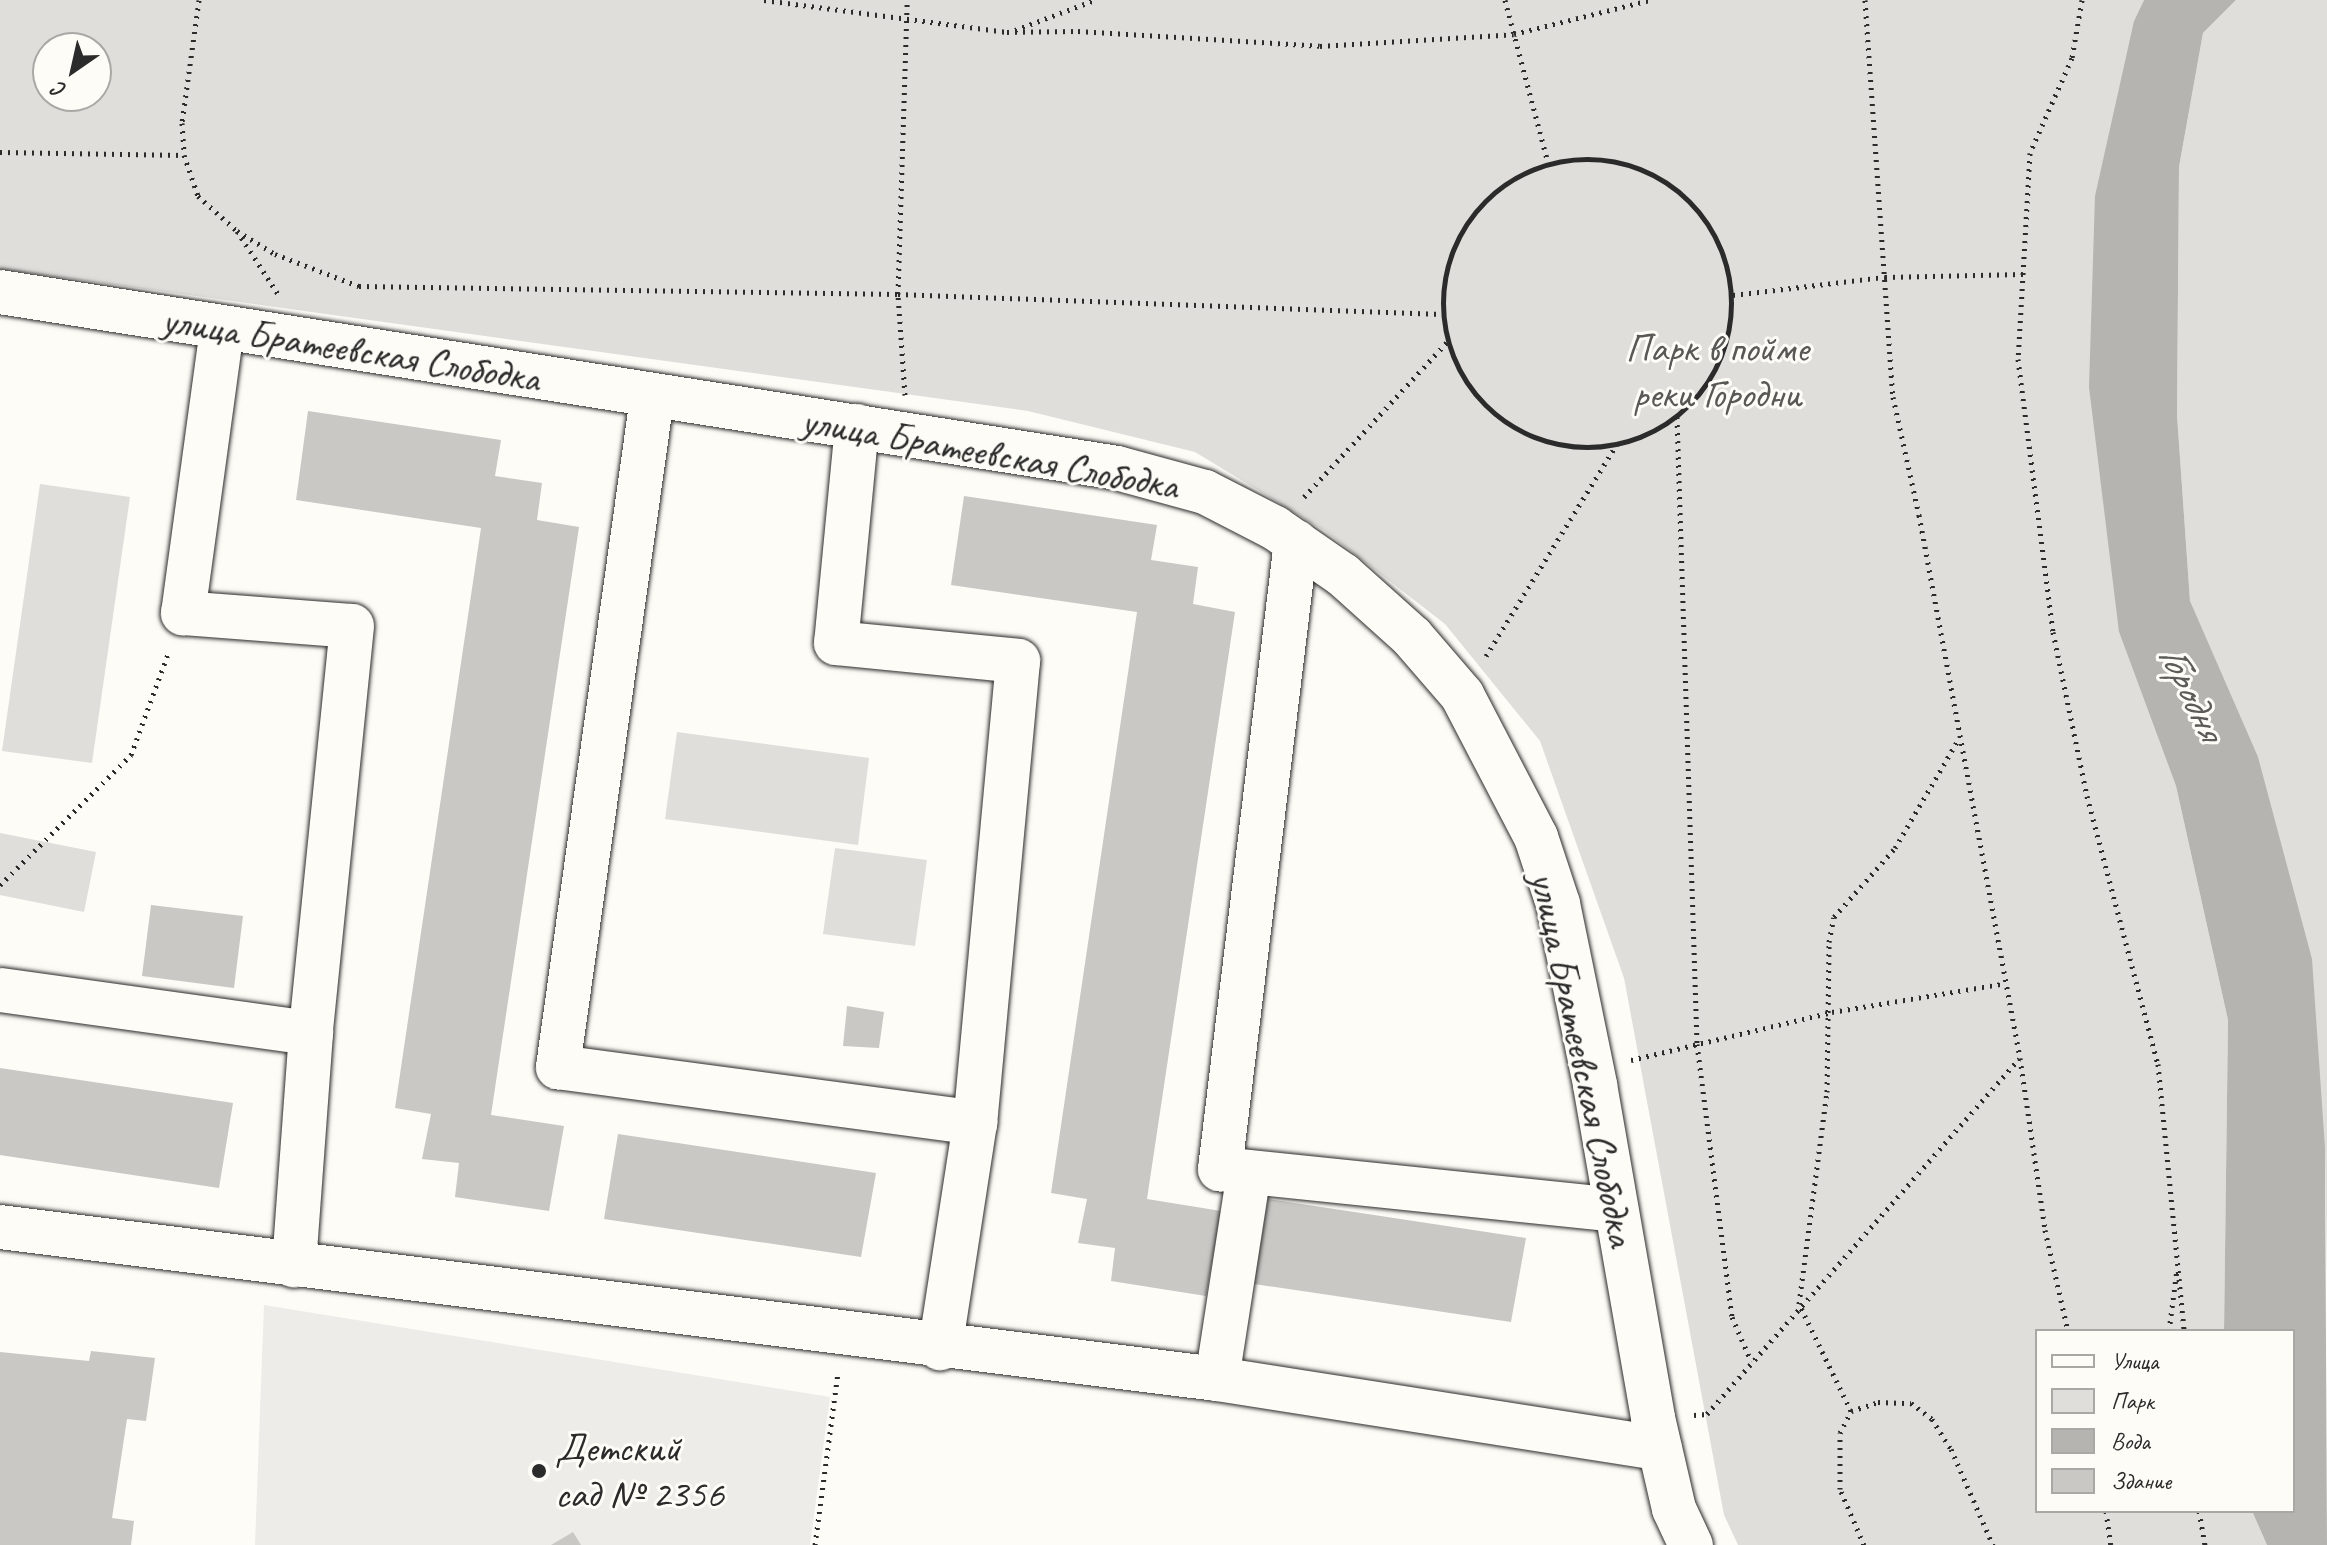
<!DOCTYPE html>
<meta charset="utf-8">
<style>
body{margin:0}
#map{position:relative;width:2327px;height:1545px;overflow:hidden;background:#fdfcf7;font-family:Caveat,sans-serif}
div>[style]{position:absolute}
.built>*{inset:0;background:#edece8}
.green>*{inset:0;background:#dfdeda}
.water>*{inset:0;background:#b5b4b1}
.building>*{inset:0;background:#c9c8c4}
.path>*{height:5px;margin-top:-2.5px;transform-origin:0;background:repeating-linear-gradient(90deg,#2b2b2b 0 2px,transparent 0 8px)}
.path>.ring{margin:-2.5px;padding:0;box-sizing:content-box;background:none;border:5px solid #2b2b2b;border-radius:50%}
.roads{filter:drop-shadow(0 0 2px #2b2b2b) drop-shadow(0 0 2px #2b2b2b)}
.minor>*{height:44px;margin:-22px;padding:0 22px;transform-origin:22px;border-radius:22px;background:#fdfcf7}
.dots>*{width:22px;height:22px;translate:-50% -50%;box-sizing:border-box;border:4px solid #fdfcf7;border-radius:50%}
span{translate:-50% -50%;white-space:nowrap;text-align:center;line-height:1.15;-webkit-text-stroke:6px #fdfcf7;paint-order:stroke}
.park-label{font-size:40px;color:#585857}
.street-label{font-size:40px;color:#2b2b2b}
.poi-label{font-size:40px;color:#2b2b2b}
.left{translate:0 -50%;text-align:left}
.water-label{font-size:42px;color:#5b5b5a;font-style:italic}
.legend{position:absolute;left:2035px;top:1329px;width:260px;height:184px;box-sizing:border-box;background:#fdfcf7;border:2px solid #a9a8a5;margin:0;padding:10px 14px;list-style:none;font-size:24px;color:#2b2b2b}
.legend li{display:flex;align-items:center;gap:16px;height:40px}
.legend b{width:40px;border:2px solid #a9a8a5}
.north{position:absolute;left:32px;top:32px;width:80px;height:80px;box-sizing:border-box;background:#fdfcf7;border:2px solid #a9a8a5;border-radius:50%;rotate:214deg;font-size:22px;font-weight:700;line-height:32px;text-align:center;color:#2b2b2b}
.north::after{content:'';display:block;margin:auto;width:28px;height:36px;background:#2b2b2b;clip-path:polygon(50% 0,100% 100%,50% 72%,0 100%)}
</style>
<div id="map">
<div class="built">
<i style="clip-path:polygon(264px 1305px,830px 1397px,810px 1545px,255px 1545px)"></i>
</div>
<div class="green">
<i style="clip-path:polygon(evenodd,0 0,2144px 0,2134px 21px,2119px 632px,2176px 786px,2228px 1020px,2224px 1331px,2037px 1331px,2037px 1511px,2252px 1511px,2267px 1545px,1738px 1545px,1724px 1515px,1624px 978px,1540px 741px,1445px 624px,1325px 531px,1195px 452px,1028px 411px,0 269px,0 0,48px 48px,96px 48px,96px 96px,48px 96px,48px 48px)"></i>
<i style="clip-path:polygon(2236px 0,2327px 0,2327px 1273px,2325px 1148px,2190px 601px,2177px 415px,2179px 167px,2203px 33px)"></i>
<i style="clip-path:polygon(40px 484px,130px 497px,92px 763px,2px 751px)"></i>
<i style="clip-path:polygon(677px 732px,869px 758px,858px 845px,665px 819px)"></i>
<i style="clip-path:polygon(0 833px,96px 852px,84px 912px,0 895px)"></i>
<i style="clip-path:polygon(835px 848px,927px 860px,915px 946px,823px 934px)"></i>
</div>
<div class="water">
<i style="clip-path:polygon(2144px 0,2236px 0,2203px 33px,2179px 167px,2177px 415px,2190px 601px,2258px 757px,2312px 959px,2325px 1148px,2327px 1545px,2267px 1545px,2252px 1511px,2293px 1511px,2293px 1331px,2224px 1331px,2228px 1020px,2176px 786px,2119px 632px,2089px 387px,2095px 196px,2134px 21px)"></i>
</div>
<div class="building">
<i style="clip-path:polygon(308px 411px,501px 440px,495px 476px,542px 483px,537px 520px,579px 527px,491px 1115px,564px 1126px,549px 1211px,455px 1197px,459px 1163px,422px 1159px,431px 1114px,395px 1108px,481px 528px,296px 500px)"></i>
<i style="clip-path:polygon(964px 496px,1157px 525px,1151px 560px,1198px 567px,1193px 604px,1235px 612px,1147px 1199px,1221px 1211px,1206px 1296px,1111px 1281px,1115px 1248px,1078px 1243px,1087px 1199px,1051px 1193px,1137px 612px,951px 585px)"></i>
<i style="clip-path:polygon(151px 905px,243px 916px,234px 988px,142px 976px)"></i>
<i style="clip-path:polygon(847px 1006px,884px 1012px,879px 1048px,843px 1046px)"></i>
<i style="clip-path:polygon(0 1068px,233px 1103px,219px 1188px,0 1155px)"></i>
<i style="clip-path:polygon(618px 1134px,876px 1173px,861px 1257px,604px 1219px)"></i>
<i style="clip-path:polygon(1268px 1199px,1526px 1238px,1511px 1322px,1254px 1284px)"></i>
<i style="clip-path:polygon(91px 1351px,155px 1358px,146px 1421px,127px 1419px,112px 1518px,134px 1521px,131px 1545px,0 1545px,0 1352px,89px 1361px)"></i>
<i style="clip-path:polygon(573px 1532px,581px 1545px,551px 1545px)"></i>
</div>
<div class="path">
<i style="left:199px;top:0;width:124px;rotate:97.9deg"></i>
<i style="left:182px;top:123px;width:32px;rotate:86deg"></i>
<i style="left:184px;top:155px;width:43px;rotate:71.1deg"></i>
<i style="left:198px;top:196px;width:52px;rotate:41.9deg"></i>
<i style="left:237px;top:231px;width:75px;rotate:56.9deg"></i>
<i style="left:764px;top:0;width:245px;rotate:7.5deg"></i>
<i style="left:1007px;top:32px;width:71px;rotate:-0.8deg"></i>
<i style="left:1078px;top:31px;width:242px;rotate:3.5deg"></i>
<i style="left:1320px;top:46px;width:194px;rotate:-3.5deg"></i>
<i style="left:1514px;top:34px;width:140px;rotate:-14deg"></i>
<i style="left:1505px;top:0;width:169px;rotate:75.2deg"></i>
<i style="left:1865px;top:0;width:398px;rotate:86deg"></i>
<i style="left:1893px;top:397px;width:121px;rotate:77.6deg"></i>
<i style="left:1919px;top:515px;width:552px;rotate:79.46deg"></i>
<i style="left:2020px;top:1058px;width:174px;rotate:81.7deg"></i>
<i style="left:2045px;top:1230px;width:104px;rotate:77.2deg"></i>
<i style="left:2082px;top:0;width:59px;rotate:99.8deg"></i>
<i style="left:2072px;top:58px;width:104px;rotate:113.9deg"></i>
<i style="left:2030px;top:153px;width:206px;rotate:93.3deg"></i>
<i style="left:2018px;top:359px;width:275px;rotate:82.7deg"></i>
<i style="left:2053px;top:632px;width:167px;rotate:78.3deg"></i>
<i style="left:2087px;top:796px;width:277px;rotate:75.2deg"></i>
<i style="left:2158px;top:1064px;width:268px;rotate:84.4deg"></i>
<i style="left:1015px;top:30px;width:85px;rotate:-20.6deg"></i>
<i style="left:0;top:152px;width:184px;rotate:0.9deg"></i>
<i class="ring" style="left:1443px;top:159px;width:283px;height:283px"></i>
<i style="left:237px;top:231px;width:44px;rotate:31.2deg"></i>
<i style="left:275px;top:254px;width:90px;rotate:20.9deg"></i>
<i style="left:359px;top:286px;width:539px;rotate:0.85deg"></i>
<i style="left:898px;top:294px;width:544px;rotate:2.11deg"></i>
<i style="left:1733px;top:295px;width:153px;rotate:-6.8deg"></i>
<i style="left:1885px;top:277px;width:138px;rotate:-1.2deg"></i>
<i style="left:905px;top:395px;width:101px;rotate:-94deg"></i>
<i style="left:898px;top:294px;width:294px;rotate:-88.2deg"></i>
<i style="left:1677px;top:417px;width:627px;rotate:88.17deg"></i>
<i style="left:1697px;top:1044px;width:275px;rotate:82.7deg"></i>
<i style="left:1732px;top:1317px;width:48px;rotate:66.6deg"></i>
<i style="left:1304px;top:497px;width:211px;rotate:-47.3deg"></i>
<i style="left:1486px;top:656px;width:249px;rotate:-58.3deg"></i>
<i style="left:0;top:885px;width:185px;rotate:-44.8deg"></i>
<i style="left:131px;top:755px;width:111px;rotate:-69.9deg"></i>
<i style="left:1631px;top:1060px;width:207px;rotate:-13.4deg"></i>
<i style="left:1832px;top:1012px;width:172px;rotate:-9.4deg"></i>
<i style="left:2169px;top:1331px;width:63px;rotate:-82.6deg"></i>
<i style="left:1851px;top:1411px;width:119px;rotate:-115.9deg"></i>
<i style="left:1799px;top:1304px;width:214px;rotate:-82.5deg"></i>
<i style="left:1827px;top:1092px;width:150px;rotate:-89.2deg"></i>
<i style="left:1829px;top:942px;width:25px;rotate:-79deg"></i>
<i style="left:1834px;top:917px;width:92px;rotate:-48.5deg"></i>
<i style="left:1895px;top:848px;width:125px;rotate:-59.7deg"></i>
<i style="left:1694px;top:1415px;width:13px;rotate:-4deg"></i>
<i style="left:1707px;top:1414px;width:473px;rotate:-48.7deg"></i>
<i style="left:2106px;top:1511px;width:34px;rotate:82deg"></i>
<i style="left:2199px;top:1511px;width:35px;rotate:80deg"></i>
<i style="left:815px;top:1545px;width:175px;rotate:-82.4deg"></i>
<i style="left:1864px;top:1545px;width:61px;rotate:-113.2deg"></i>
<i style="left:1840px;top:1489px;width:56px;rotate:-90deg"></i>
<i style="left:1840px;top:1433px;width:25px;rotate:-63deg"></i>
<i style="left:1851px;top:1411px;width:28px;rotate:-18deg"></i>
<i style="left:1878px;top:1402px;width:33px;rotate:2deg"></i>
<i style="left:1911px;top:1403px;width:26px;rotate:37deg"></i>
<i style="left:1932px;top:1419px;width:36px;rotate:58deg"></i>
<i style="left:1951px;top:1449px;width:105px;rotate:66.4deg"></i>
</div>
<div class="roads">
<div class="minor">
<i style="left:0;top:292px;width:1131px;rotate:8.95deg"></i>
<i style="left:1117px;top:468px;width:91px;rotate:15.3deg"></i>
<i style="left:1205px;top:492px;width:79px;rotate:27.2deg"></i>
<i style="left:1275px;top:528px;width:83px;rotate:34.7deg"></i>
<i style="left:1343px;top:575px;width:93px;rotate:41.9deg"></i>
<i style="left:1412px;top:637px;width:77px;rotate:49.2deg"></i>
<i style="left:1462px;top:695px;width:160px;rotate:62.5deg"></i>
<i style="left:1536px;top:837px;width:71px;rotate:71.8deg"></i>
<i style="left:1558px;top:904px;width:185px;rotate:78.4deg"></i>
<i style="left:1595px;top:1085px;width:338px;rotate:80.1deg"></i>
<i style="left:1653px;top:1418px;width:93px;rotate:77deg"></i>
<i style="left:1674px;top:1509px;width:40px;rotate:65deg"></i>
<i style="left:222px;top:329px;width:287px;rotate:97.8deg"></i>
<i style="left:183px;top:613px;width:169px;rotate:4.4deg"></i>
<i style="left:352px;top:626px;width:409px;rotate:95.8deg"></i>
<i style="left:652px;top:398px;width:676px;rotate:98deg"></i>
<i style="left:558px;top:1067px;width:421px;rotate:7.6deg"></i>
<i style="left:857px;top:426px;width:218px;rotate:95.5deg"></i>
<i style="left:836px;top:643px;width:183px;rotate:5.6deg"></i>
<i style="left:1018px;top:661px;width:464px;rotate:95.3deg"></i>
<i style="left:975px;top:1123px;width:228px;rotate:98.8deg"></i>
<i style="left:1296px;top:542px;width:632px;rotate:96.91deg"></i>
<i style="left:1220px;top:1169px;width:398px;rotate:5.9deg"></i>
<i style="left:0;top:990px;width:314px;rotate:7.9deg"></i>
<i style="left:311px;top:1033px;width:233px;rotate:94.2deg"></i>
<i style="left:0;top:1227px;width:1226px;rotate:7.12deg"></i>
<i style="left:1217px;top:1379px;width:448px;rotate:8.9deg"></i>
<i style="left:1217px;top:1379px;width:209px;rotate:-81.2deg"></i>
</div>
</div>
<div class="dots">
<i style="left:539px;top:1471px;background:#2b2b2b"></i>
</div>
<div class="park-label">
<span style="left:1717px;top:371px">Парк в пойме<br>реки Городни</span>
</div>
<div class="street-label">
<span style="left:351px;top:349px;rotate:9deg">улица Братеевская Слободка</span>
<span style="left:990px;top:453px;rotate:10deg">улица Братеевская Слободка</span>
<span style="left:1583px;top:1059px;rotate:78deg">улица Братеевская Слободка</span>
</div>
<div class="poi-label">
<span class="left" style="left:555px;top:1471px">Детский<br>сад № 2356</span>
</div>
<div class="water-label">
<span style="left:2191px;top:692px;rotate:64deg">Городня</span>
</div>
<ul class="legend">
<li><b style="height:10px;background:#fdfcf7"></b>Улица</li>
<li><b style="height:22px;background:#dfdeda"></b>Парк</li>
<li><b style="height:22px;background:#b5b4b1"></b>Вода</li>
<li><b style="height:22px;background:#c9c8c4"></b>Здание</li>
</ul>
<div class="north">С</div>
</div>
